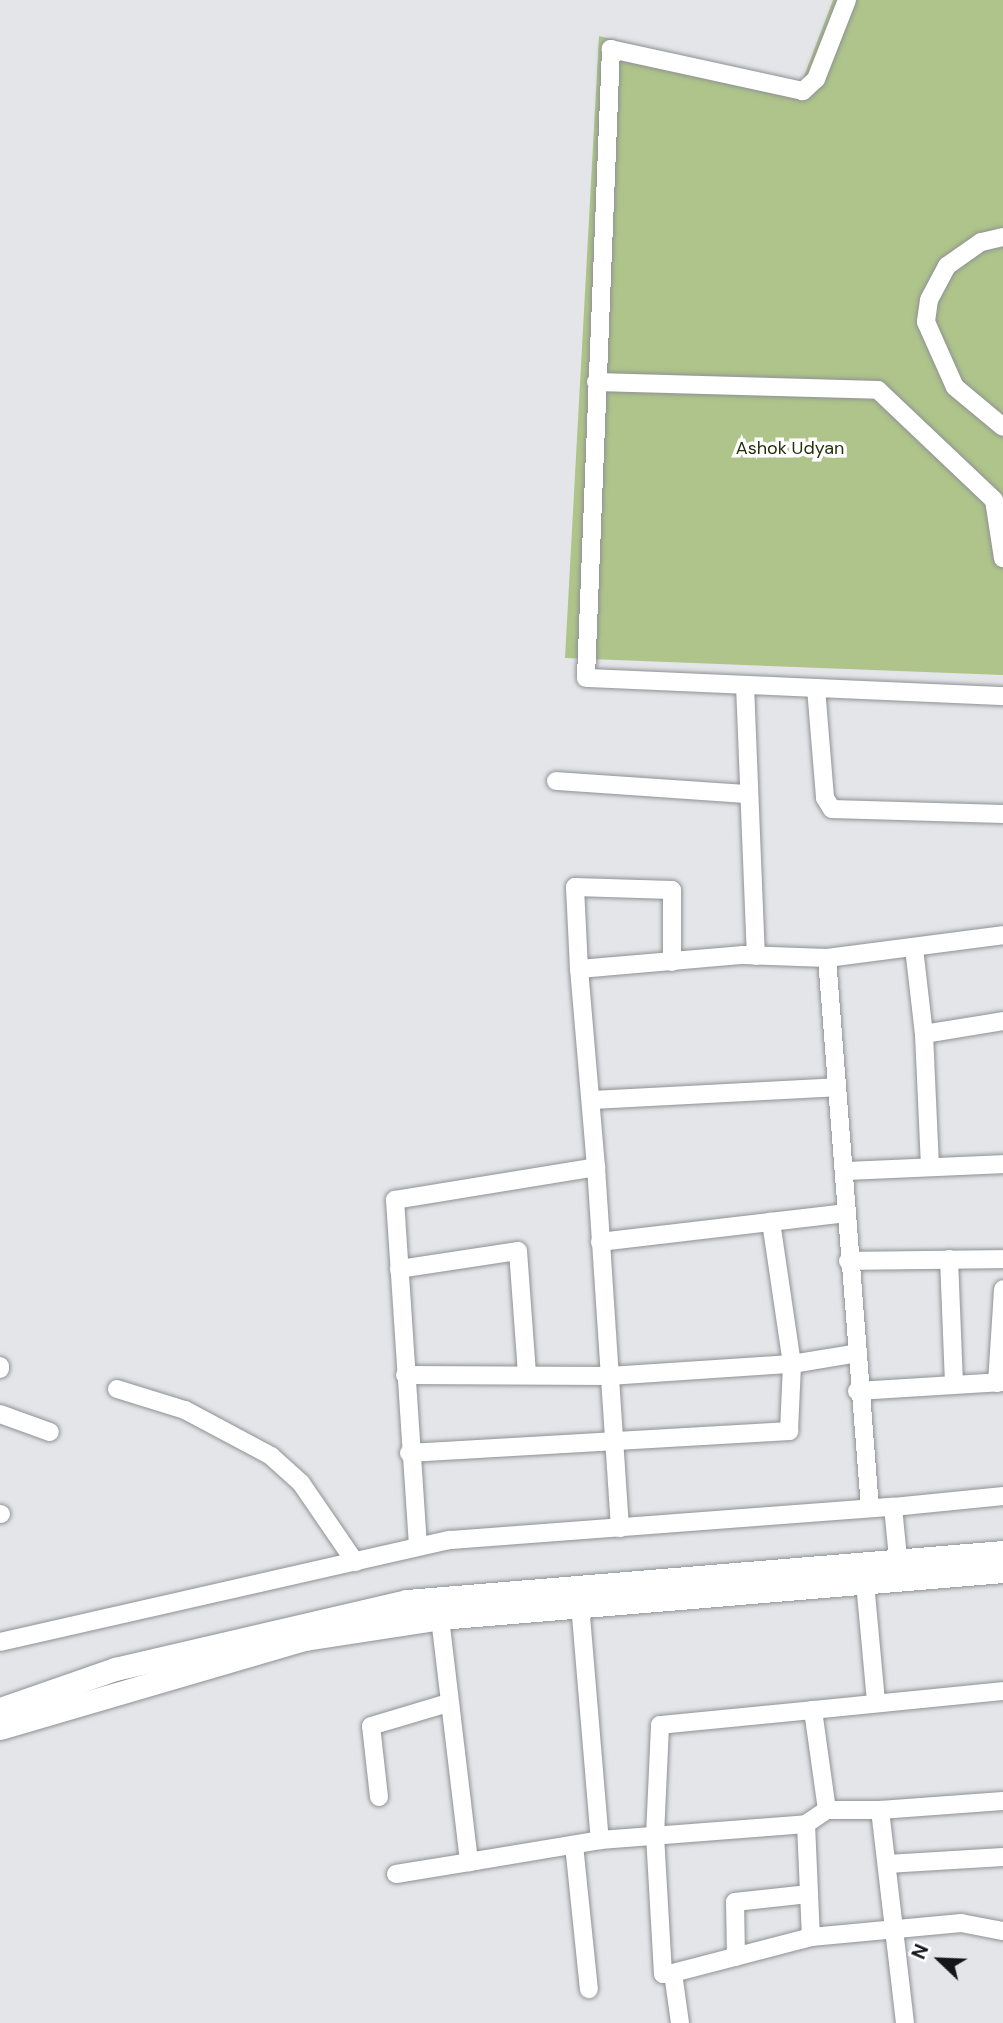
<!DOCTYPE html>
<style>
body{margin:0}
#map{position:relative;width:1003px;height:2023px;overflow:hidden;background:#e3e5e9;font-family:"DM Sans",sans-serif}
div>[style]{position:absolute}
.green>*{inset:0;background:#aec48a}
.roads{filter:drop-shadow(0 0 2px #8f9194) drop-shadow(0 0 2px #8f9194)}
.minor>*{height:18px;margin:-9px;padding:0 9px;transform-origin:9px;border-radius:9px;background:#fff}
.major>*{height:23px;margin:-11.5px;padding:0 11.5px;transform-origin:11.5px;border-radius:11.5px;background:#fff}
span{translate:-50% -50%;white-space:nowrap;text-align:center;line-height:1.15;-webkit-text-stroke:7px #fff;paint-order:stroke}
.park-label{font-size:18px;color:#243009}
.north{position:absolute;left:905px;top:1925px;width:70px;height:70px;-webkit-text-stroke:5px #fff;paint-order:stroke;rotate:293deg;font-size:19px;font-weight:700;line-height:28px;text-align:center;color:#151617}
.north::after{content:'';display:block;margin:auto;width:24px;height:32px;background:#151617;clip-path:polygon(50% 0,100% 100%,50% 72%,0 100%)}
</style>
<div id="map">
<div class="green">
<i style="clip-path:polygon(833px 0,1003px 0,1003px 675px,565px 658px,599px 36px,801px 84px)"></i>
</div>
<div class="roads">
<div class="minor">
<i style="left:847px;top:0;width:85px;rotate:111.4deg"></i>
<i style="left:816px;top:79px;width:18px;rotate:137deg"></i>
<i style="left:803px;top:91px;width:197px;rotate:-167.7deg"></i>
<i style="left:611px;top:49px;width:629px;rotate:92.28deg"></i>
<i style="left:586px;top:678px;width:417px;rotate:2.5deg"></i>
<i style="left:1003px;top:237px;width:23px;rotate:167deg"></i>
<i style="left:981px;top:242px;width:42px;rotate:144.8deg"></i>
<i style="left:947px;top:266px;width:38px;rotate:118deg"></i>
<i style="left:929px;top:300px;width:22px;rotate:98deg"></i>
<i style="left:926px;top:322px;width:71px;rotate:66deg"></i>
<i style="left:955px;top:387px;width:62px;rotate:39.8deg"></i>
<i style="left:596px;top:382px;width:282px;rotate:1.6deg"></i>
<i style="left:878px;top:390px;width:160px;rotate:43.5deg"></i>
<i style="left:994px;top:500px;width:59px;rotate:81.2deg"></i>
<i style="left:745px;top:685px;width:271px;rotate:87.7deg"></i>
<i style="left:816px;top:688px;width:110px;rotate:85.3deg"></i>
<i style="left:825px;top:798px;width:13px;rotate:58deg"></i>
<i style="left:832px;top:809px;width:171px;rotate:1.7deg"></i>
<i style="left:556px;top:781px;width:192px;rotate:3.9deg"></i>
<i style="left:914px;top:948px;width:87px;rotate:83.4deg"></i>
<i style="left:924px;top:1034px;width:80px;rotate:-9.3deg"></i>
<i style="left:827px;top:958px;width:177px;rotate:-7.4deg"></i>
<i style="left:579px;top:969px;width:82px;rotate:-92.8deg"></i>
<i style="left:575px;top:887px;width:97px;rotate:1.8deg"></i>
<i style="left:672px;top:890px;width:72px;rotate:90deg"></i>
<i style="left:924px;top:1034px;width:133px;rotate:87.4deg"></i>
<i style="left:592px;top:1100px;width:245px;rotate:-3deg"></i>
<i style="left:596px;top:1167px;width:362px;rotate:86.2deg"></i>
<i style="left:844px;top:1171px;width:159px;rotate:-2.5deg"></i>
<i style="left:600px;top:1242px;width:248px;rotate:-6.7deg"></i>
<i style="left:949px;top:1259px;width:126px;rotate:87.7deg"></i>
<i style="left:848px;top:1261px;width:155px;rotate:-0.7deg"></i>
<i style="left:399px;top:1269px;width:120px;rotate:-8.6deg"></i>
<i style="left:518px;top:1251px;width:124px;rotate:85.8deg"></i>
<i style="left:0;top:1366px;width:3px;rotate:90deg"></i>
<i style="left:405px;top:1375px;width:204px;rotate:0.3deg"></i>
<i style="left:609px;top:1376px;width:183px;rotate:-3.8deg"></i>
<i style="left:792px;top:1364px;width:144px;rotate:-98.4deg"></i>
<i style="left:997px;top:1383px;width:94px;rotate:-86.3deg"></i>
<i style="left:117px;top:1389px;width:71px;rotate:17.2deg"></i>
<i style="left:185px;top:1410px;width:98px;rotate:28.1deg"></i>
<i style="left:271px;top:1456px;width:40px;rotate:42deg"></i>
<i style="left:301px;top:1483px;width:96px;rotate:55.6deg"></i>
<i style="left:857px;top:1391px;width:146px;rotate:-3.5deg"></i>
<i style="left:0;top:1414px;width:53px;rotate:19.8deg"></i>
<i style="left:409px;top:1453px;width:381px;rotate:-3.3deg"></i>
<i style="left:789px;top:1431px;width:67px;rotate:-87.4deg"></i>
<i style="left:792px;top:1364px;width:62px;rotate:-9.3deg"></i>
<i style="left:0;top:1514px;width:1px"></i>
<i style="left:418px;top:1546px;width:347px;rotate:-93.8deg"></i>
<i style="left:395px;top:1200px;width:204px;rotate:-9.3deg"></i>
<i style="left:596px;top:1167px;width:199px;rotate:-94.9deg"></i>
<i style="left:579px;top:969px;width:165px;rotate:-4.9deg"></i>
<i style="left:743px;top:955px;width:84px;rotate:2deg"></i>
<i style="left:827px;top:958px;width:552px;rotate:85.53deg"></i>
<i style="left:898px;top:1558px;width:51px;rotate:-95.6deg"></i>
<i style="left:893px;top:1507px;width:111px;rotate:-5.7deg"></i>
<i style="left:864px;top:1572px;width:131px;rotate:84.7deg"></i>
<i style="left:580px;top:1604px;width:237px;rotate:85.2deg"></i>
<i style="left:440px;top:1618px;width:246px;rotate:83.2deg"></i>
<i style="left:469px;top:1862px;width:133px;rotate:-9.5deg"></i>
<i style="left:600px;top:1840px;width:207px;rotate:-4.4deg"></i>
<i style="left:806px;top:1824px;width:113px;rotate:87.5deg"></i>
<i style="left:811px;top:1937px;width:151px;rotate:-5.3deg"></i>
<i style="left:961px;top:1923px;width:43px;rotate:10.8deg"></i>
<i style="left:0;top:1642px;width:461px;rotate:-12.8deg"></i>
<i style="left:450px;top:1540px;width:444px;rotate:-4.3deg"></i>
<i style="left:379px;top:1797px;width:71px;rotate:-96.4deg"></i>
<i style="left:371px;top:1726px;width:80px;rotate:-16.6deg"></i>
<i style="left:827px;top:1810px;width:53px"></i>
<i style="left:880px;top:1810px;width:214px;rotate:83.3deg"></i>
<i style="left:880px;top:1810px;width:123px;rotate:-4.2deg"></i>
<i style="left:806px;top:1824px;width:25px;rotate:-34deg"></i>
<i style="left:827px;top:1810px;width:101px;rotate:-98deg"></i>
<i style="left:813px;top:1710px;width:191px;rotate:-5.7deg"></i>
<i style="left:574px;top:1845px;width:145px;rotate:84.1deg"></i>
<i style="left:887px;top:1864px;width:116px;rotate:-3.5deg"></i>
<i style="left:396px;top:1874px;width:74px;rotate:-9.3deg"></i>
<i style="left:736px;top:1957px;width:55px;rotate:-91deg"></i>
<i style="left:735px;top:1902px;width:74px;rotate:-6.2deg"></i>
<i style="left:673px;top:1973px;width:10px;rotate:174deg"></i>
<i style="left:663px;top:1974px;width:138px;rotate:-93.3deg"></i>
<i style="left:655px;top:1836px;width:111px;rotate:-87.4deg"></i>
<i style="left:660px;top:1725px;width:154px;rotate:-5.6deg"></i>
<i style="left:680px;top:2023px;width:50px;rotate:-98deg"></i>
<i style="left:673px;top:1973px;width:143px;rotate:-14.6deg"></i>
</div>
<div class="major">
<i style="left:0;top:1709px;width:122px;rotate:-19.2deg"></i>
<i style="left:115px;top:1669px;width:300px;rotate:-13.1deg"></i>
<i style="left:407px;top:1601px;width:598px;rotate:-4.7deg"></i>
<i style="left:0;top:1728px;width:318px;rotate:-16.3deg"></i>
<i style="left:305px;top:1639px;width:137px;rotate:-8.8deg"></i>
<i style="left:440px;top:1618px;width:565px;rotate:-4.77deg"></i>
</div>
</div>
<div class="park-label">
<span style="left:790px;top:448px">Ashok Udyan</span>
</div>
<div class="north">N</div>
</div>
